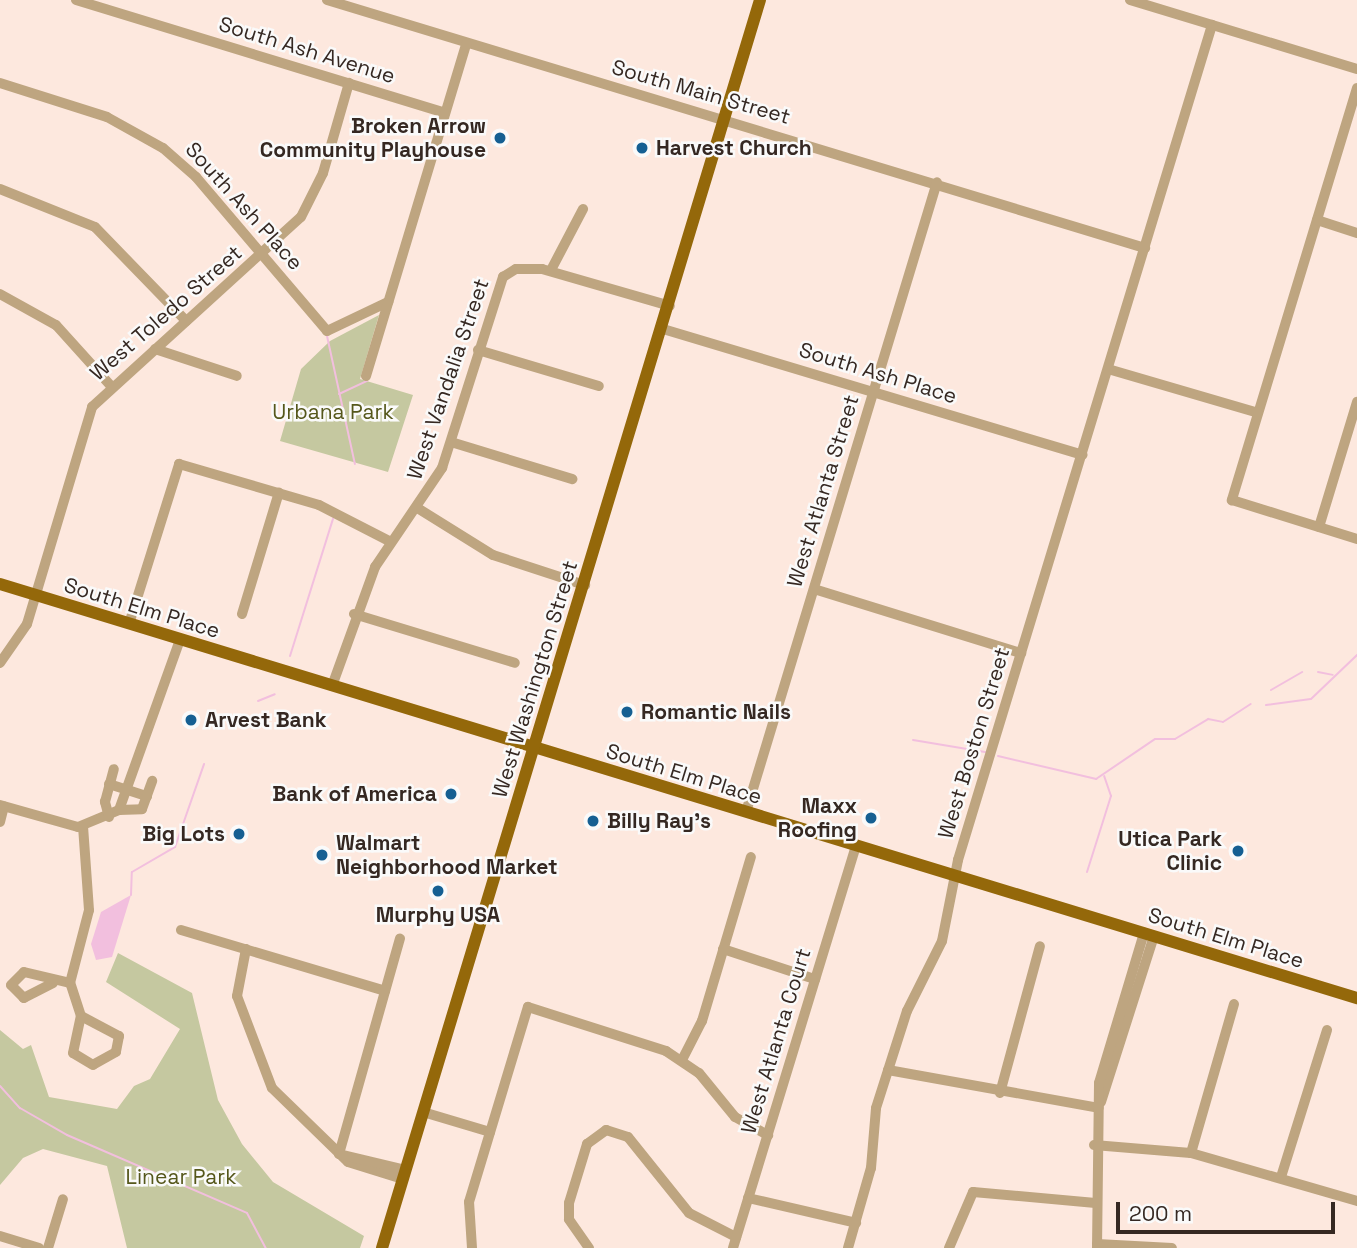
<!DOCTYPE html>
<style>
body{margin:0}
#map{position:relative;width:1357px;height:1248px;overflow:hidden;background:#fde8de;font-family:"Space Grotesk",sans-serif}
div>[style]{position:absolute}
.green>*{inset:0;background:#c5c8a0}
.water>*{inset:0;background:#f2bfde}
.stream>*{height:2px;margin:-1px;padding:0 1px;transform-origin:1px;border-radius:1px;background:#f2bfde}
.minor>*{height:10px;margin:-5px;padding:0 5px;transform-origin:5px;border-radius:5px;background:#bea580}
.major>*{height:12px;margin:-6px;padding:0 6px;transform-origin:6px;border-radius:6px;background:#94680a}
.dots>*{width:19px;height:19px;translate:-50% -50%;box-sizing:border-box;border:4px solid #fafafa;border-radius:50%}
span{translate:-50% -50%;white-space:nowrap;text-align:center;line-height:1.15;-webkit-text-stroke:5px #fafafa;paint-order:stroke}
.street-label{font-size:21px;color:#352822}
.poi-label{font-size:21px;color:#352822;font-weight:700}
.right{translate:-100% -50%;text-align:right}
.left{translate:0 -50%;text-align:left}
.park-label{font-size:21px;color:#55571b}
.scale{position:absolute;left:1116px;top:1202px;width:219px;height:32px;box-sizing:border-box;border:4px solid #352822;border-top:0;padding-left:9px;font-size:21px;line-height:24px;white-space:nowrap;color:#352822;-webkit-text-stroke:5px #fafafa;paint-order:stroke}
</style>
<div id="map">
<div class="green">
<i style="clip-path:polygon(379px 315px,360px 379px,413px 395px,388px 472px,280px 441px,301px 369px,330px 341px)"></i>
<i style="clip-path:polygon(118px 953px,192px 993px,218px 1100px,242px 1144px,273px 1182px,364px 1236px,360px 1248px,127px 1248px,107px 1166px,43px 1149px,23px 1158px,0 1185px,0 1030px,23px 1049px,31px 1045px,49px 1097px,117px 1109px,134px 1086px,150px 1079px,180px 1029px,106px 982px)"></i>
</div>
<div class="water">
<i style="clip-path:polygon(131px 895px,112px 957px,96px 960px,91px 944px,101px 912px)"></i>
</div>
<div class="stream">
<i style="left:327px;top:336px;width:131px;rotate:77.7deg"></i>
<i style="left:339px;top:394px;width:31px;rotate:-25deg"></i>
<i style="left:290px;top:656px;width:144px;rotate:-72.6deg"></i>
<i style="left:1318px;top:672px;width:15px;rotate:11deg"></i>
<i style="left:1271px;top:690px;width:36px;rotate:-30deg"></i>
<i style="left:258px;top:701px;width:18px;rotate:-22deg"></i>
<i style="left:1266px;top:705px;width:45px;rotate:-7.6deg"></i>
<i style="left:1311px;top:699px;width:64px;rotate:-43.7deg"></i>
<i style="left:913px;top:740px;width:73px;rotate:9.5deg"></i>
<i style="left:998px;top:756px;width:101px;rotate:13.2deg"></i>
<i style="left:1096px;top:779px;width:71px;rotate:-34.1deg"></i>
<i style="left:1155px;top:739px;width:20px"></i>
<i style="left:1175px;top:739px;width:39px;rotate:-31deg"></i>
<i style="left:1208px;top:719px;width:15px;rotate:11deg"></i>
<i style="left:1223px;top:722px;width:33px;rotate:-33deg"></i>
<i style="left:1087px;top:872px;width:80px;rotate:-72.5deg"></i>
<i style="left:1111px;top:796px;width:21px;rotate:-109deg"></i>
<i style="left:131px;top:895px;width:23px;rotate:-88deg"></i>
<i style="left:132px;top:872px;width:50px;rotate:-30.2deg"></i>
<i style="left:175px;top:847px;width:88px;rotate:-70.7deg"></i>
<i style="left:0;top:1086px;width:30px;rotate:48deg"></i>
<i style="left:20px;top:1108px;width:54px;rotate:29.9deg"></i>
<i style="left:67px;top:1135px;width:196px;rotate:23.4deg"></i>
<i style="left:247px;top:1213px;width:40px;rotate:62deg"></i>
</div>
<div class="minor">
<i style="left:76px;top:0;width:386px;rotate:17deg"></i>
<i style="left:327px;top:0;width:855px;rotate:16.87deg"></i>
<i style="left:1130px;top:0;width:237px;rotate:16.9deg"></i>
<i style="left:0;top:83px;width:112px;rotate:17.6deg"></i>
<i style="left:107px;top:117px;width:64px;rotate:29deg"></i>
<i style="left:163px;top:148px;width:44px;rotate:41.3deg"></i>
<i style="left:196px;top:177px;width:202px;rotate:49.6deg"></i>
<i style="left:327px;top:331px;width:68px;rotate:-25.4deg"></i>
<i style="left:1357px;top:88px;width:431px;rotate:106.9deg"></i>
<i style="left:1232px;top:500px;width:131px;rotate:17.3deg"></i>
<i style="left:0;top:189px;width:102px;rotate:21.8deg"></i>
<i style="left:95px;top:227px;width:131px;rotate:45.9deg"></i>
<i style="left:1317px;top:220px;width:42px;rotate:18deg"></i>
<i style="left:551px;top:270px;width:69px;rotate:-62.3deg"></i>
<i style="left:0;top:294px;width:64px;rotate:29deg"></i>
<i style="left:56px;top:325px;width:82px;rotate:48deg"></i>
<i style="left:663px;top:329px;width:438px;rotate:16.7deg"></i>
<i style="left:155px;top:349px;width:86px;rotate:18.2deg"></i>
<i style="left:478px;top:350px;width:126px;rotate:16.6deg"></i>
<i style="left:1108px;top:369px;width:156px;rotate:16.3deg"></i>
<i style="left:366px;top:376px;width:347px;rotate:-73.2deg"></i>
<i style="left:451px;top:442px;width:127px;rotate:17deg"></i>
<i style="left:419px;top:509px;width:87px;rotate:31.9deg"></i>
<i style="left:493px;top:555px;width:97px;rotate:18.1deg"></i>
<i style="left:1319px;top:527px;width:131px;rotate:-73.1deg"></i>
<i style="left:814px;top:589px;width:217px;rotate:17.2deg"></i>
<i style="left:242px;top:614px;width:127px;rotate:-73.1deg"></i>
<i style="left:354px;top:614px;width:168px;rotate:16.9deg"></i>
<i style="left:129px;top:624px;width:168px;rotate:-72.6deg"></i>
<i style="left:179px;top:464px;width:146px;rotate:16.3deg"></i>
<i style="left:319px;top:505px;width:81px;rotate:27.2deg"></i>
<i style="left:0;top:663px;width:47px;rotate:-55.3deg"></i>
<i style="left:27px;top:624px;width:227px;rotate:-73.3deg"></i>
<i style="left:92px;top:407px;width:282px;rotate:-42.3deg"></i>
<i style="left:301px;top:217px;width:49px;rotate:-63.4deg"></i>
<i style="left:323px;top:173px;width:94px;rotate:-73.9deg"></i>
<i style="left:332px;top:686px;width:127px;rotate:-70.1deg"></i>
<i style="left:375px;top:567px;width:120px;rotate:-55.9deg"></i>
<i style="left:442px;top:468px;width:201px;rotate:-72.3deg"></i>
<i style="left:503px;top:277px;width:15px;rotate:-32deg"></i>
<i style="left:516px;top:269px;width:26px"></i>
<i style="left:542px;top:269px;width:133px;rotate:16.1deg"></i>
<i style="left:109px;top:784px;width:40px;rotate:18deg"></i>
<i style="left:0;top:805px;width:81px;rotate:15.8deg"></i>
<i style="left:78px;top:827px;width:44px;rotate:-22.5deg"></i>
<i style="left:119px;top:810px;width:181px;rotate:-70.3deg"></i>
<i style="left:119px;top:810px;width:23px;rotate:-2deg"></i>
<i style="left:142px;top:809px;width:30px;rotate:-70deg"></i>
<i style="left:746px;top:812px;width:658px;rotate:-73.13deg"></i>
<i style="left:109px;top:817px;width:16px;rotate:-105deg"></i>
<i style="left:105px;top:802px;width:34px;rotate:-75deg"></i>
<i style="left:0;top:822px;width:16px;rotate:-76deg"></i>
<i style="left:181px;top:930px;width:213px;rotate:16.6deg"></i>
<i style="left:246px;top:949px;width:48px;rotate:100.8deg"></i>
<i style="left:237px;top:996px;width:98px;rotate:69.2deg"></i>
<i style="left:272px;top:1088px;width:106px;rotate:44.2deg"></i>
<i style="left:348px;top:1162px;width:58px;rotate:17.2deg"></i>
<i style="left:723px;top:949px;width:97px;rotate:18.1deg"></i>
<i style="left:53px;top:983px;width:33px;rotate:153deg"></i>
<i style="left:24px;top:998px;width:18px;rotate:-135deg"></i>
<i style="left:11px;top:985px;width:18px;rotate:-45deg"></i>
<i style="left:24px;top:972px;width:47px;rotate:13.4deg"></i>
<i style="left:81px;top:1016px;width:43px;rotate:27.8deg"></i>
<i style="left:119px;top:1036px;width:16px;rotate:101deg"></i>
<i style="left:116px;top:1052px;width:26px;rotate:151deg"></i>
<i style="left:93px;top:1065px;width:23px;rotate:-149deg"></i>
<i style="left:73px;top:1053px;width:38px;rotate:-78deg"></i>
<i style="left:81px;top:1016px;width:35px;rotate:-108deg"></i>
<i style="left:70px;top:983px;width:75px;rotate:-75.4deg"></i>
<i style="left:89px;top:910px;width:83px;rotate:-94.1deg"></i>
<i style="left:682px;top:1060px;width:44px;rotate:-62.9deg"></i>
<i style="left:702px;top:1021px;width:171px;rotate:-73.4deg"></i>
<i style="left:888px;top:1070px;width:214px;rotate:10.2deg"></i>
<i style="left:1000px;top:1093px;width:152px;rotate:-74.8deg"></i>
<i style="left:1101px;top:1102px;width:174px;rotate:-72.3deg"></i>
<i style="left:423px;top:1112px;width:70px;rotate:16.6deg"></i>
<i style="left:1094px;top:1145px;width:97px;rotate:4.7deg"></i>
<i style="left:1191px;top:1153px;width:173px;rotate:16.1deg"></i>
<i style="left:1191px;top:1153px;width:155px;rotate:-73.9deg"></i>
<i style="left:339px;top:1154px;width:224px;rotate:-74.2deg"></i>
<i style="left:339px;top:1154px;width:69px;rotate:13.4deg"></i>
<i style="left:1281px;top:1177px;width:154px;rotate:-72.6deg"></i>
<i style="left:748px;top:1198px;width:111px;rotate:13deg"></i>
<i style="left:0;top:1236px;width:41px;rotate:17.1deg"></i>
<i style="left:1097px;top:1244px;width:75px;rotate:3.1deg"></i>
<i style="left:48px;top:1248px;width:51px;rotate:-73deg"></i>
<i style="left:472px;top:1248px;width:46px;rotate:-93.7deg"></i>
<i style="left:469px;top:1202px;width:204px;rotate:-73.2deg"></i>
<i style="left:528px;top:1007px;width:145px;rotate:17.7deg"></i>
<i style="left:666px;top:1051px;width:40px;rotate:34deg"></i>
<i style="left:699px;top:1073px;width:57px;rotate:50.7deg"></i>
<i style="left:735px;top:1117px;width:38px;rotate:29deg"></i>
<i style="left:589px;top:1248px;width:35px;rotate:-125deg"></i>
<i style="left:569px;top:1219px;width:16px;rotate:-90deg"></i>
<i style="left:569px;top:1203px;width:62px;rotate:-73deg"></i>
<i style="left:587px;top:1144px;width:24px;rotate:-36deg"></i>
<i style="left:606px;top:1130px;width:23px;rotate:18deg"></i>
<i style="left:628px;top:1137px;width:97px;rotate:51.2deg"></i>
<i style="left:689px;top:1213px;width:53px;rotate:27.1deg"></i>
<i style="left:733px;top:1248px;width:420px;rotate:-73deg"></i>
<i style="left:848px;top:1248px;width:83px;rotate:-74deg"></i>
<i style="left:871px;top:1168px;width:60px;rotate:-85.2deg"></i>
<i style="left:876px;top:1108px;width:102px;rotate:-72.3deg"></i>
<i style="left:907px;top:1011px;width:78px;rotate:-63.4deg"></i>
<i style="left:942px;top:941px;width:83px;rotate:-78.8deg"></i>
<i style="left:958px;top:860px;width:873px;rotate:-73.08deg"></i>
<i style="left:949px;top:1248px;width:61px;rotate:-66.8deg"></i>
<i style="left:973px;top:1192px;width:123px;rotate:5.1deg"></i>
<i style="left:1097px;top:1248px;width:165px;rotate:-89.3deg"></i>
<i style="left:1099px;top:1083px;width:157px;rotate:-73.3deg"></i>
</div>
<div class="major">
<i style="left:0;top:584px;width:1419px;rotate:16.97deg"></i>
<i style="left:382px;top:1248px;width:1304px;rotate:-73.15deg"></i>
</div>
<div class="dots">
<i style="left:500px;top:138px;background:#155f92"></i>
<i style="left:642px;top:148px;background:#155f92"></i>
<i style="left:627px;top:712px;background:#155f92"></i>
<i style="left:191px;top:720px;background:#155f92"></i>
<i style="left:451px;top:794px;background:#155f92"></i>
<i style="left:871px;top:818px;background:#155f92"></i>
<i style="left:593px;top:821px;background:#155f92"></i>
<i style="left:239px;top:834px;background:#155f92"></i>
<i style="left:1238px;top:851px;background:#155f92"></i>
<i style="left:322px;top:855px;background:#155f92"></i>
<i style="left:438px;top:891px;background:#155f92"></i>
</div>
<div class="street-label">
<span style="left:307px;top:50px;rotate:17deg">South Ash Avenue</span>
<span style="left:701px;top:92px;rotate:16deg">South Main Street</span>
<span style="left:244px;top:206px;rotate:48deg">South Ash Place</span>
<span style="left:166px;top:313px;rotate:-41deg">West Toledo Street</span>
<span style="left:878px;top:373px;rotate:17deg">South Ash Place</span>
<span style="left:448px;top:379px;rotate:-71deg">West Vandalia Street</span>
<span style="left:823px;top:491px;rotate:-73deg">West Atlanta Street</span>
<span style="left:142px;top:608px;rotate:17deg">South Elm Place</span>
<span style="left:535px;top:679px;rotate:-73deg">West Washington Street</span>
<span style="left:974px;top:743px;rotate:-73deg">West Boston Street</span>
<span style="left:684px;top:774px;rotate:17deg">South Elm Place</span>
<span style="left:1226px;top:938px;rotate:17deg">South Elm Place</span>
<span style="left:776px;top:1041px;rotate:-73deg">West Atlanta Court</span>
</div>
<div class="poi-label">
<span class="right" style="left:486px;top:138px">Broken Arrow<br>Community Playhouse</span>
<span class="left" style="left:656px;top:148px">Harvest Church</span>
<span class="left" style="left:641px;top:712px">Romantic Nails</span>
<span class="left" style="left:205px;top:720px">Arvest Bank</span>
<span class="right" style="left:437px;top:794px">Bank of America</span>
<span class="right" style="left:857px;top:818px">Maxx<br>Roofing</span>
<span class="left" style="left:607px;top:821px">Billy Ray's</span>
<span class="right" style="left:225px;top:834px">Big Lots</span>
<span class="right" style="left:1222px;top:851px">Utica Park<br>Clinic</span>
<span class="left" style="left:336px;top:855px">Walmart<br>Neighborhood Market</span>
<span style="left:438px;top:915px">Murphy USA</span>
</div>
<div class="park-label">
<span style="left:333px;top:412px">Urbana Park</span>
<span style="left:181px;top:1177px">Linear Park</span>
</div>
<div class="scale">200 m</div>
</div>
